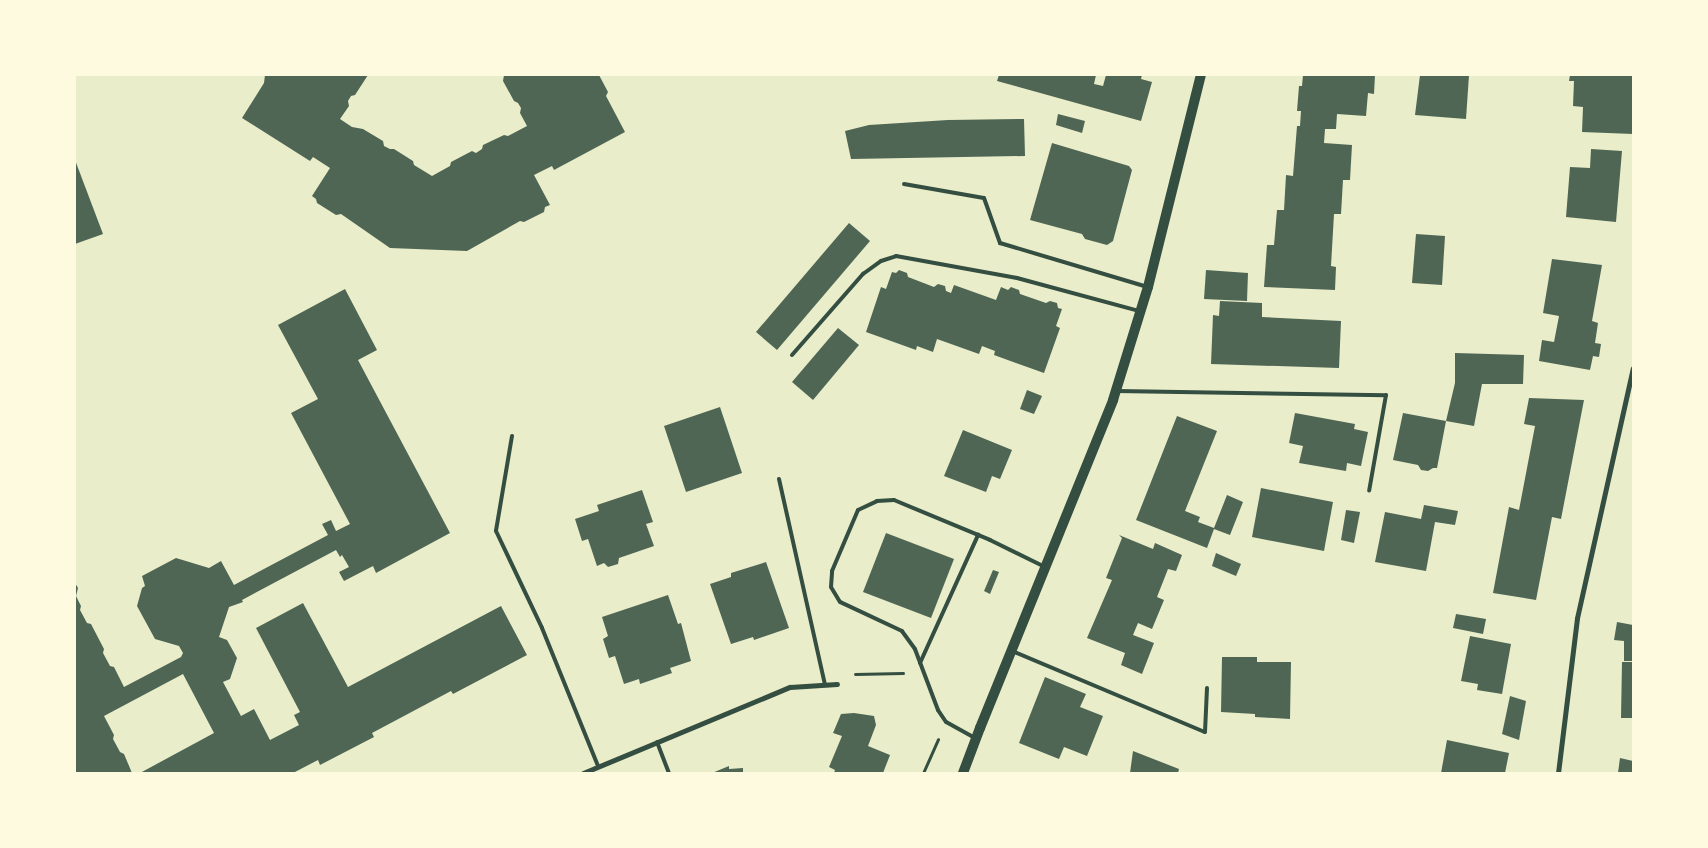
<!DOCTYPE html>
<style>
body{margin:0}
#map{position:relative;width:1708px;height:848px;overflow:hidden;background:#e9edc9;font-family:"Exo 2",sans-serif}
div>[style]{position:absolute}
.building>*{inset:0;background:#4f6655}
.path>*{height:3px;margin:-1.5px;padding:0 1.5px;transform-origin:1.5px;border-radius:1.5px;background:#344e41}
.service>*{height:4px;margin:-2px;padding:0 2px;transform-origin:2px;border-radius:2px;background:#344e41}
.minor>*{height:5px;margin:-2.5px;padding:0 2.5px;transform-origin:2.5px;border-radius:2.5px;background:#344e41}
.secondary>*{height:10px;margin:-5px;padding:0 5px;transform-origin:5px;border-radius:5px;background:#344e41}
span{translate:-50% -50%;white-space:nowrap;text-align:center;line-height:1.15;-webkit-text-stroke:4.5px #fefae0;paint-order:stroke}
.frame{position:absolute;inset:0;border:76px solid #fefae0;pointer-events:none}
</style>
<div id="map">
<div class="building">
<i style="clip-path:polygon(265px 75px,368px 75px,355px 95px,351px 96px,348px 101px,349px 106px,340px 119px,352px 127px,363px 129px,383px 141px,384px 146px,390px 149px,394px 149px,413px 161px,414px 165px,432px 176px,450px 166px,451px 162px,472px 151px,476px 153px,482px 149px,483px 145px,504px 135px,508px 136px,527px 126px,520px 113px,521px 108px,518px 103px,514px 101px,503px 81px,504px 75px,599px 75px,608px 92px,606px 96px,625px 132px,554px 170px,552px 166px,534px 175px,550px 205px,545px 207px,544px 212px,524px 222px,520px 221px,467px 251px,390px 248px,341px 214px,336px 215px,317px 203px,316px 199px,312px 196px,330px 168px,313px 157px,310px 161px,242px 118px,264px 83px)"></i>
<i style="clip-path:polygon(999px 75px,1096px 75px,1094px 84px,1103px 86px,1106px 75px,1142px 75px,1141px 79px,1152px 82px,1141px 121px,997px 81px)"></i>
<i style="clip-path:polygon(1303px 75px,1375px 75px,1374px 94px,1368px 93px,1366px 116px,1337px 114px,1336px 129px,1325px 129px,1324px 143px,1352px 145px,1350px 180px,1343px 180px,1341px 214px,1334px 214px,1331px 266px,1336px 267px,1335px 290px,1264px 287px,1267px 245px,1274px 245px,1277px 210px,1284px 210px,1286px 175px,1293px 176px,1297px 126px,1300px 126px,1301px 111px,1297px 111px,1299px 86px,1302px 86px)"></i>
<i style="clip-path:polygon(1420px 75px,1469px 75px,1466px 119px,1415px 115px)"></i>
<i style="clip-path:polygon(1570px 75px,1633px 75px,1633px 134px,1582px 132px,1583px 107px,1573px 106px,1574px 81px,1569px 81px)"></i>
<i style="clip-path:polygon(1058px 114px,1085px 121px,1082px 133px,1056px 125px)"></i>
<i style="clip-path:polygon(1024px 119px,1025px 156px,851px 159px,845px 131px,869px 125px,948px 120px)"></i>
<i style="clip-path:polygon(1052px 143px,1129px 166px,1132px 170px,1113px 241px,1107px 245px,1085px 239px,1082px 234px,1030px 220px)"></i>
<i style="clip-path:polygon(1591px 149px,1622px 151px,1616px 222px,1566px 217px,1570px 167px,1590px 168px)"></i>
<i style="clip-path:polygon(75px 160px,103px 234px,75px 244px)"></i>
<i style="clip-path:polygon(849px 223px,870px 241px,777px 350px,756px 332px)"></i>
<i style="clip-path:polygon(1416px 234px,1445px 236px,1442px 285px,1412px 283px)"></i>
<i style="clip-path:polygon(1552px 259px,1602px 265px,1592px 321px,1598px 323px,1595px 343px,1601px 344px,1599px 357px,1593px 356px,1590px 370px,1539px 361px,1542px 340px,1554px 342px,1559px 316px,1543px 313px)"></i>
<i style="clip-path:polygon(899px 270px,907px 273px,908px 277px,934px 287px,938px 284px,945px 286px,946px 291px,951px 293px,954px 285px,996px 300px,1001px 287px,1008px 290px,1011px 287px,1019px 290px,1020px 294px,1046px 303px,1050px 301px,1057px 303px,1058px 308px,1062px 309px,1056px 326px,1060px 328px,1044px 373px,994px 355px,995px 351px,982px 346px,979px 354px,937px 339px,933px 352px,917px 346px,916px 350px,866px 332px,881px 287px,886px 289px,892px 272px,896px 273px)"></i>
<i style="clip-path:polygon(1206px 270px,1248px 273px,1247px 301px,1204px 299px)"></i>
<i style="clip-path:polygon(345px 289px,377px 350px,358px 360px,450px 533px,376px 573px,373px 566px,344px 581px,339px 572px,349px 567px,342px 555px,340px 557px,336px 550px,242px 600px,243px 602px,229px 607px,219px 637px,227px 640px,237px 658px,230px 679px,223px 682px,241px 716px,254px 709px,270px 740px,299px 725px,294px 715px,300px 712px,256px 628px,303px 603px,348px 687px,501px 606px,527px 655px,453px 694px,451px 691px,372px 733px,374px 737px,320px 765px,318px 760px,293px 773px,140px 773px,214px 733px,183px 674px,104px 716px,114px 735px,113px 739px,120px 752px,124px 754px,132px 773px,75px 773px,75px 583px,78px 588px,76px 596px,81px 606px,80px 610px,87px 623px,91px 624px,104px 649px,103px 653px,110px 666px,114px 667px,124px 687px,181px 657px,183px 653px,179px 646px,155px 639px,137px 606px,142px 588px,145px 586px,142px 576px,176px 558px,209px 568px,221px 561px,234px 585px,328px 535px,322px 524px,331px 520px,336px 531px,350px 524px,291px 413px,318px 399px,278px 325px)"></i>
<i style="clip-path:polygon(1220px 301px,1262px 303px,1262px 317px,1341px 321px,1339px 368px,1211px 364px,1213px 315px,1219px 316px)"></i>
<i style="clip-path:polygon(838px 328px,859px 345px,813px 400px,792px 382px)"></i>
<i style="clip-path:polygon(1455px 353px,1524px 355px,1523px 384px,1482px 384px,1474px 426px,1446px 421px,1437px 468px,1433px 468px,1428px 471px,1421px 470px,1418px 465px,1393px 460px,1403px 413px,1446px 421px,1455px 383px)"></i>
<i style="clip-path:polygon(1027px 390px,1042px 396px,1034px 414px,1020px 409px)"></i>
<i style="clip-path:polygon(1529px 398px,1584px 400px,1561px 519px,1552px 517px,1536px 600px,1493px 593px,1509px 507px,1519px 510px,1535px 426px,1524px 424px)"></i>
<i style="clip-path:polygon(720px 407px,742px 473px,686px 492px,664px 426px)"></i>
<i style="clip-path:polygon(1295px 413px,1355px 424px,1354px 429px,1368px 432px,1361px 466px,1347px 463px,1346px 471px,1299px 463px,1303px 446px,1289px 443px)"></i>
<i style="clip-path:polygon(1177px 416px,1217px 431px,1185px 511px,1200px 517px,1198px 522px,1214px 528px,1227px 495px,1243px 502px,1230px 535px,1214px 529px,1207px 548px,1136px 520px)"></i>
<i style="clip-path:polygon(963px 430px,1012px 450px,1000px 479px,992px 476px,986px 492px,944px 476px)"></i>
<i style="clip-path:polygon(1261px 488px,1333px 502px,1324px 551px,1252px 537px)"></i>
<i style="clip-path:polygon(642px 490px,653px 522px,646px 524px,654px 546px,619px 558px,618px 564px,608px 567px,604px 563px,597px 566px,588px 539px,582px 541px,575px 519px,599px 511px,597px 505px)"></i>
<i style="clip-path:polygon(1424px 505px,1458px 511px,1455px 525px,1435px 522px,1426px 571px,1375px 562px,1385px 512px,1421px 519px)"></i>
<i style="clip-path:polygon(1346px 510px,1360px 512px,1354px 543px,1341px 540px)"></i>
<i style="clip-path:polygon(886px 533px,954px 559px,931px 618px,863px 592px)"></i>
<i style="clip-path:polygon(1119px 535px,1153px 549px,1155px 543px,1182px 555px,1176px 571px,1168px 569px,1157px 597px,1164px 600px,1152px 629px,1138px 623px,1133px 635px,1154px 643px,1142px 674px,1121px 665px,1125px 653px,1087px 638px,1112px 580px,1106px 578px,1122px 538px)"></i>
<i style="clip-path:polygon(1216px 553px,1241px 564px,1236px 576px,1212px 566px)"></i>
<i style="clip-path:polygon(766px 562px,789px 628px,754px 640px,753px 637px,731px 644px,710px 584px,731px 577px,731px 573px)"></i>
<i style="clip-path:polygon(993px 570px,999px 572px,990px 594px,984px 591px)"></i>
<i style="clip-path:polygon(668px 595px,678px 624px,681px 623px,691px 661px,670px 668px,672px 673px,640px 684px,639px 679px,624px 684px,615px 656px,609px 658px,603px 639px,608px 636px,602px 617px)"></i>
<i style="clip-path:polygon(1456px 614px,1486px 619px,1483px 634px,1453px 628px)"></i>
<i style="clip-path:polygon(1617px 622px,1633px 625px,1633px 661px,1624px 661px,1624px 641px,1614px 640px)"></i>
<i style="clip-path:polygon(1470px 636px,1511px 644px,1502px 694px,1477px 690px,1478px 684px,1461px 681px)"></i>
<i style="clip-path:polygon(1222px 657px,1257px 657px,1257px 662px,1291px 662px,1290px 719px,1255px 717px,1255px 714px,1221px 712px)"></i>
<i style="clip-path:polygon(1622px 662px,1633px 662px,1633px 718px,1621px 718px)"></i>
<i style="clip-path:polygon(1045px 677px,1086px 694px,1080px 707px,1103px 716px,1087px 756px,1064px 747px,1059px 759px,1019px 743px)"></i>
<i style="clip-path:polygon(1510px 696px,1526px 701px,1519px 740px,1502px 734px)"></i>
<i style="clip-path:polygon(854px 713px,874px 716px,876px 725px,868px 746px,890px 755px,883px 773px,834px 773px,835px 770px,829px 767px,842px 736px,833px 733px,841px 714px)"></i>
<i style="clip-path:polygon(1447px 740px,1509px 753px,1505px 773px,1441px 773px)"></i>
<i style="clip-path:polygon(1133px 751px,1179px 769px,1178px 773px,1130px 773px)"></i>
<i style="clip-path:polygon(1620px 758px,1633px 761px,1633px 773px,1618px 773px)"></i>
<i style="clip-path:polygon(729px 766px,729px 769px,743px 768px,743px 773px,712px 773px)"></i>
</div>
<div class="path">
<i style="left:855px;top:674px;width:48px;rotate:-1.2deg"></i>
<i style="left:923px;top:773px;width:37px;rotate:-66deg"></i>
</div>
<div class="service">
<i style="left:904px;top:184px;width:81px;rotate:9.9deg"></i>
<i style="left:984px;top:198px;width:48px;rotate:70.4deg"></i>
<i style="left:1000px;top:243px;width:154px;rotate:16.6deg"></i>
<i style="left:792px;top:355px;width:108px;rotate:-48.8deg"></i>
<i style="left:863px;top:274px;width:22px;rotate:-36deg"></i>
<i style="left:881px;top:261px;width:16px;rotate:-18deg"></i>
<i style="left:896px;top:256px;width:123px;rotate:10.3deg"></i>
<i style="left:1017px;top:278px;width:126px;rotate:15.1deg"></i>
<i style="left:1117px;top:391px;width:269px;rotate:0.9deg"></i>
<i style="left:1386px;top:395px;width:97px;rotate:100deg"></i>
<i style="left:512px;top:436px;width:96px;rotate:99.6deg"></i>
<i style="left:496px;top:531px;width:107px;rotate:64.6deg"></i>
<i style="left:542px;top:628px;width:149px;rotate:67.9deg"></i>
<i style="left:779px;top:479px;width:211px;rotate:77.4deg"></i>
<i style="left:1012px;top:651px;width:209px;rotate:22.8deg"></i>
<i style="left:1205px;top:732px;width:44px;rotate:-87.4deg"></i>
<i style="left:920px;top:663px;width:141px;rotate:-65.6deg"></i>
<i style="left:975px;top:738px;width:33px;rotate:-151deg"></i>
<i style="left:946px;top:722px;width:14px;rotate:-124deg"></i>
<i style="left:938px;top:710px;width:65px;rotate:-110.7deg"></i>
<i style="left:915px;top:649px;width:22px;rotate:-126deg"></i>
<i style="left:902px;top:631px;width:68px;rotate:-154.9deg"></i>
<i style="left:840px;top:602px;width:17px;rotate:-121deg"></i>
<i style="left:831px;top:587px;width:16px;rotate:-86deg"></i>
<i style="left:832px;top:571px;width:66px;rotate:-66.9deg"></i>
<i style="left:858px;top:510px;width:21px;rotate:-25deg"></i>
<i style="left:877px;top:501px;width:17px;rotate:-3deg"></i>
<i style="left:894px;top:500px;width:104px;rotate:22.6deg"></i>
<i style="left:990px;top:540px;width:59px;rotate:26.1deg"></i>
<i style="left:657px;top:742px;width:33px;rotate:69deg"></i>
</div>
<div class="minor">
<i style="left:583px;top:773px;width:224px;rotate:-22.6deg"></i>
<i style="left:790px;top:687px;width:47px;rotate:-3.7deg"></i>
<i style="left:1558px;top:773px;width:156px;rotate:-83deg"></i>
<i style="left:1577px;top:618px;width:256px;rotate:-77.4deg"></i>
</div>
<div class="secondary">
<i style="left:963px;top:773px;width:48px;rotate:-69.3deg"></i>
<i style="left:980px;top:728px;width:354px;rotate:-67.9deg"></i>
<i style="left:1113px;top:400px;width:118px;rotate:-72.8deg"></i>
<i style="left:1148px;top:287px;width:219px;rotate:-76deg"></i>
</div>
<div class="frame"></div>
</div>
